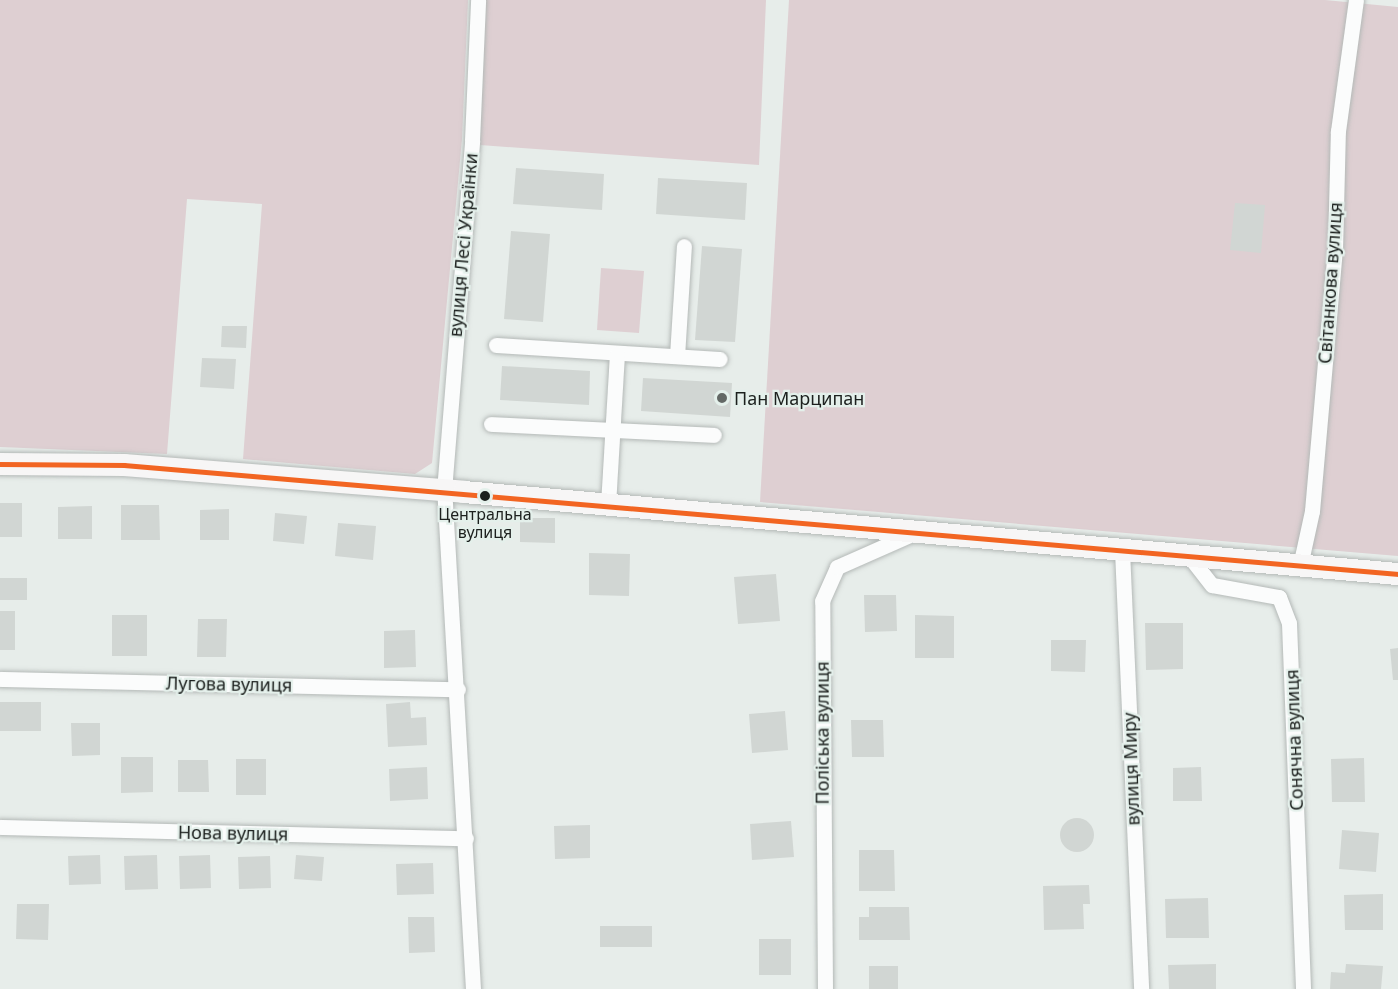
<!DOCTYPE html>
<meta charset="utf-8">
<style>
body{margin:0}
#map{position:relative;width:1398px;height:989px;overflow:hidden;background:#e7edea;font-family:"Noto Sans",sans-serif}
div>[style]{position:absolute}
.green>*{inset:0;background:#decfd2}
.building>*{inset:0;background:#d1d6d3}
.round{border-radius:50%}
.roads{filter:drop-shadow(0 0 2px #b4b9b7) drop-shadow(0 0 2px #b4b9b7)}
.street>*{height:15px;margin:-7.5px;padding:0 7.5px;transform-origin:7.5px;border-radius:7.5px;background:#fbfcfc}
.secondary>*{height:22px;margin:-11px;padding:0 11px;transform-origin:11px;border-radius:11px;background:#f7f6f6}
.bus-1>*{height:4.5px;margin:-2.25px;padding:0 2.25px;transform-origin:2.25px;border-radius:2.25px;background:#f26522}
.dots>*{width:16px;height:16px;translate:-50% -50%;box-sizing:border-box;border:3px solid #e4f0eb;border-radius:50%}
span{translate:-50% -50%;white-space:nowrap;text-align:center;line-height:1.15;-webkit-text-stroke:4.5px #e4f0eb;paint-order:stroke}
.bus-label{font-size:16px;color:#1c201e}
.street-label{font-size:18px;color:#1c201e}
.poi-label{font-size:18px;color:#1c201e}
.left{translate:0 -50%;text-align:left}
</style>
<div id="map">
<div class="green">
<i style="clip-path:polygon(0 0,468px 0,462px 139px,432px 463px,415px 474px,243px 459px,262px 204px,187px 199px,167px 454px,0 447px)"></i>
<i style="clip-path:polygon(486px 0,766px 0,759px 165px,480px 145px)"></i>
<i style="clip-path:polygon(789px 0,1325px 0,1398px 7px,1398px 556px,760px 502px)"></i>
<i style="clip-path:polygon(601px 268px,644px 271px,639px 333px,597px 330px)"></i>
</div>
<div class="building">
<i style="clip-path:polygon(516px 168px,604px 174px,602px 210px,513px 204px)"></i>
<i style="clip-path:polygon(658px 178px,747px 183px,745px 220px,656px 214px)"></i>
<i style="clip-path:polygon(1235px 203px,1265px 205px,1261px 253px,1230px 250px)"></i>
<i style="clip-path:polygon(511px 231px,550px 234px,543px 322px,504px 319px)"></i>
<i style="clip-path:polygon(702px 246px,742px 249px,735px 342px,695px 340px)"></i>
<i style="clip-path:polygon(222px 326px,247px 326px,246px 348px,221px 347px)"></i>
<i style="clip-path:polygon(202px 358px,236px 359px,234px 389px,200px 387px)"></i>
<i style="clip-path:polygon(502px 366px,590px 371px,589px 405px,500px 400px)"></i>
<i style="clip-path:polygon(643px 378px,732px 383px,730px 417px,641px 411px)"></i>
<i style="clip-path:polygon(0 503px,22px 503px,22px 537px,0 537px)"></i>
<i style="clip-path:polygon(121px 505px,159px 505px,160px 540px,121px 540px)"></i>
<i style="clip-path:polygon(92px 506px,92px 539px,58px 539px,58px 507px)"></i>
<i style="clip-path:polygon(229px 509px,229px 540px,200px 540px,200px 510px)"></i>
<i style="clip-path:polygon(275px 513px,307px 516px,304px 544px,273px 541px)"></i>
<i style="clip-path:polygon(520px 518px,555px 518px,555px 543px,520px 542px)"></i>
<i style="clip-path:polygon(338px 523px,376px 526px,373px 560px,335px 556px)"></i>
<i style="clip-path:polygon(589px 553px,630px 554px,629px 596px,589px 595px)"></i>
<i style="clip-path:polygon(776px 574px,780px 621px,738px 624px,734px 577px)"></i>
<i style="clip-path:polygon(0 578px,27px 578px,27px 600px,0 600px)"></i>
<i style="clip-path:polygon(864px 595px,896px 595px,897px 631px,865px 632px)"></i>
<i style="clip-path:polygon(0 611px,15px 611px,15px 650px,0 650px)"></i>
<i style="clip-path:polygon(112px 615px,147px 615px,147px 656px,112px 656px)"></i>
<i style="clip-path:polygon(915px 615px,954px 616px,954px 658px,915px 658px)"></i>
<i style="clip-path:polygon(198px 619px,227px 619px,226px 657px,197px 657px)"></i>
<i style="clip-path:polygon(1145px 623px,1183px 623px,1183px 669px,1146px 670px)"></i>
<i style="clip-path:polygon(415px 630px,416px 667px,384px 668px,384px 631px)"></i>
<i style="clip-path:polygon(1051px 640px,1086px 640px,1085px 672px,1051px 671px)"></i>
<i style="clip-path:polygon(1398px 648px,1398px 680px,1393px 680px,1390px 649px)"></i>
<i style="clip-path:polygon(0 702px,41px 702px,41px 731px,0 731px)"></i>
<i style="clip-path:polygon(410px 702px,411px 718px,426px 717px,427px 745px,388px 747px,386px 704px)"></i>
<i style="clip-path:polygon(785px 711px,788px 750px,752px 753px,749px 714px)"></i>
<i style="clip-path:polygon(851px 720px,883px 720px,884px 757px,852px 757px)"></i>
<i style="clip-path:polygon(71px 723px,100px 723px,100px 755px,72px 756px)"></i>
<i style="clip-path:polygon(121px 757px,153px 757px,153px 792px,121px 793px)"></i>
<i style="clip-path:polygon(1364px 758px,1365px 802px,1332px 802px,1331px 759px)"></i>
<i style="clip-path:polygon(236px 759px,266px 759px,266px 795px,236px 795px)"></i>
<i style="clip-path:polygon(178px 760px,208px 760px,209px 792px,178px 792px)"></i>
<i style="clip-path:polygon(427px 767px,428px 799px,390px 801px,389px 769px)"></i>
<i style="clip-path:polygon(1201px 767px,1202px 801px,1173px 801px,1173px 768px)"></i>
<i class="round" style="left:1060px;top:818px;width:34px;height:34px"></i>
<i style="clip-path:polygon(791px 821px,794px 857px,752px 860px,750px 824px)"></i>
<i style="clip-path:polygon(590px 825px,590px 858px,555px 859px,554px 826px)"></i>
<i style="clip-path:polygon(1342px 830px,1379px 833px,1376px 872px,1339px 869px)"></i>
<i style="clip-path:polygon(859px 850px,894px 850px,895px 891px,859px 891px)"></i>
<i style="clip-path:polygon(100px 855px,101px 884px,69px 885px,68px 856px)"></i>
<i style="clip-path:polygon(157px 855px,158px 889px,125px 890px,124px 856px)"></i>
<i style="clip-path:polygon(210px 855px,211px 888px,180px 889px,179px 856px)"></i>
<i style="clip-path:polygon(296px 855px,324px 857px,322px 881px,294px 879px)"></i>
<i style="clip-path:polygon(270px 856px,271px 888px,239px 889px,238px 857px)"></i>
<i style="clip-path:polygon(433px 863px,434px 894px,397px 895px,396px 864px)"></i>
<i style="clip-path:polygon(1089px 885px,1090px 904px,1083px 904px,1084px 929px,1044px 930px,1043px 886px)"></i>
<i style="clip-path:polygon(1383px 894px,1383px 930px,1345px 930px,1344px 895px)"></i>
<i style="clip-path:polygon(1208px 898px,1209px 938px,1166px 938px,1165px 899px)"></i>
<i style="clip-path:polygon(17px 904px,49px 904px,48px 940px,16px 939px)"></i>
<i style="clip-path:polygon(869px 907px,909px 907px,910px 940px,859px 940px,859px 917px,869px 917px)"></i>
<i style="clip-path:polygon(408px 917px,434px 917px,435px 952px,409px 953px)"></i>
<i style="clip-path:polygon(600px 926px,652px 926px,652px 947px,600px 947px)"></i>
<i style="clip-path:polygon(759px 939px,791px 939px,791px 975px,759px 975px)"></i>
<i style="clip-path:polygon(1216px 964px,1216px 989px,1169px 989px,1168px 965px)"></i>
<i style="clip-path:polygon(1346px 964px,1383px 966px,1381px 989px,1330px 989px,1331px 972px,1345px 973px)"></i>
<i style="clip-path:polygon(869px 966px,898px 966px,898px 989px,869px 989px)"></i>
</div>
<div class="roads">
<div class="street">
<i style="left:496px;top:345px;width:224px;rotate:3.6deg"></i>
<i style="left:677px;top:356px;width:110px;rotate:-86.4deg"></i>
<i style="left:491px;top:424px;width:223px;rotate:2.8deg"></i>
<i style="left:608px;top:505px;width:152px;rotate:-86.6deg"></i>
<i style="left:1122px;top:550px;width:439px;rotate:87.5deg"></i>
<i style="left:1189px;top:556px;width:37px;rotate:52deg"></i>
<i style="left:1212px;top:585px;width:68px;rotate:10.2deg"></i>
<i style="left:1279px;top:597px;width:28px;rotate:69deg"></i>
<i style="left:1289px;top:623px;width:366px;rotate:87.8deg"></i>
<i style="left:1300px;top:566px;width:56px;rotate:-77.7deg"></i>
<i style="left:1312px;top:511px;width:262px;rotate:-85deg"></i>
<i style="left:1335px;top:250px;width:119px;rotate:-88.6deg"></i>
<i style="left:1338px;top:131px;width:132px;rotate:-82.2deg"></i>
<i style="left:0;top:679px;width:458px;rotate:1.3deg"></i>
<i style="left:0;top:827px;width:466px;rotate:1.4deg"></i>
<i style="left:473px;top:989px;width:499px;rotate:-93.3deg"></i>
<i style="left:444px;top:491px;width:352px;rotate:-85.4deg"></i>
<i style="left:472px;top:140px;width:140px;rotate:-87.5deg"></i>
<i style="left:825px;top:989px;width:388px;rotate:-90.4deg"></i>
<i style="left:822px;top:601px;width:37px;rotate:-66deg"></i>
<i style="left:837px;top:567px;width:84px;rotate:-23.8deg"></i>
</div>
<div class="secondary">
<i style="left:0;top:464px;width:124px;rotate:0.5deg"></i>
<i style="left:124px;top:465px;width:341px;rotate:4.5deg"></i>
<i style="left:464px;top:492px;width:938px;rotate:5.02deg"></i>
</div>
</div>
<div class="bus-1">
<i style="left:0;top:464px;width:124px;rotate:0.5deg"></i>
<i style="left:124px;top:465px;width:1279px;rotate:4.89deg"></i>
</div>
<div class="dots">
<i style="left:722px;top:398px;background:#636865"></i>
<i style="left:485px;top:496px;background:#1c201e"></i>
</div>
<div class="bus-label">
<span style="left:485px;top:523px">Центральна<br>вулиця</span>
</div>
<div class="street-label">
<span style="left:463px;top:245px;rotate:-85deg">вулиця Лесі Українки</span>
<span style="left:1330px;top:283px;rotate:-86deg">Світанкова вулиця</span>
<span style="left:229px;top:684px;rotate:1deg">Лугова вулиця</span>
<span style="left:822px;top:733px;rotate:-90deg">Поліська вулиця</span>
<span style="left:1294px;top:740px;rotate:-92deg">Сонячна вулиця</span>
<span style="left:1131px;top:769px;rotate:-92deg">вулиця Миру</span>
<span style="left:233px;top:833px;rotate:1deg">Нова вулиця</span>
</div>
<div class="poi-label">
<span class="left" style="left:734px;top:398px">Пан Марципан</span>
</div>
</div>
